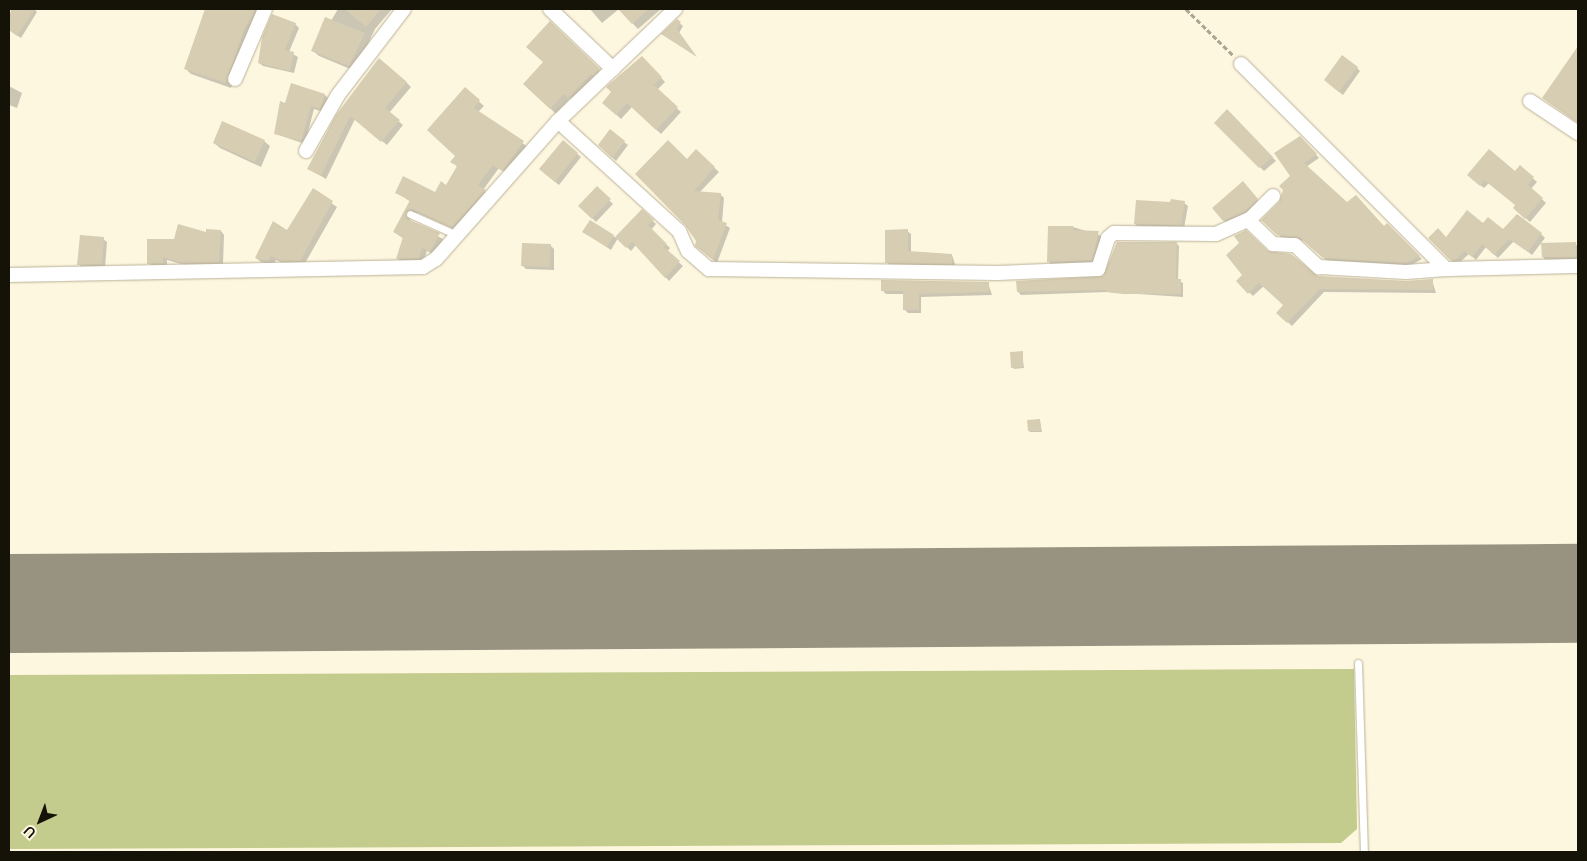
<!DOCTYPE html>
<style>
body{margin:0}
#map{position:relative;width:1587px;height:861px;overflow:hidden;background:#fef7e0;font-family:Lato,sans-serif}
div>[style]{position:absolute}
.green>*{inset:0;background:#c3cb8d}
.shadow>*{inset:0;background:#0003}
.runway>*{height:99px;margin:-49.5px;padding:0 49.5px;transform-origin:49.5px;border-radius:49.5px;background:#989281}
.building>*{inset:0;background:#d6cdb2}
.path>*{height:2.5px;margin-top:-1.25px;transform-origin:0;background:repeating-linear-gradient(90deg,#aba593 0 5px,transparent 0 7.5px)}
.roads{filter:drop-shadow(0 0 1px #bab197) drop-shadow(0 0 1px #bab197)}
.lane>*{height:7px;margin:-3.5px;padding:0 3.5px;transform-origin:3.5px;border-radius:3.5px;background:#fff}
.street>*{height:14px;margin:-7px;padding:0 7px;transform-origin:7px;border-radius:7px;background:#fff}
span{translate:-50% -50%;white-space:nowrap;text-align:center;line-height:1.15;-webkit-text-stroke:4.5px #fef7e0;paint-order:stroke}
.frame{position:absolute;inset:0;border:10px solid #151208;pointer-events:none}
.north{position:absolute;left:15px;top:796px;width:50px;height:50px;-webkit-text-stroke:4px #fef7e0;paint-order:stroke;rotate:223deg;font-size:14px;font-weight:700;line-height:20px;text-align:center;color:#151208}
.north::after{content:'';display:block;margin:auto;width:18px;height:22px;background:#151208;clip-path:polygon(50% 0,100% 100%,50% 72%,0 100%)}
</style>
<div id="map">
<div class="green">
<i style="clip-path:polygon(1354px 669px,1357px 829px,1341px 843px,9px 849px,9px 675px)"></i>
</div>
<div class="shadow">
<i style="clip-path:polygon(13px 9px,34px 9px,37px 12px,21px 38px,9px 30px,9px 15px)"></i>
<i style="clip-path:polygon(206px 9px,214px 9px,212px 67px,237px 9px,263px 9px,249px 36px,231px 88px,191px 74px,185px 68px)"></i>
<i style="clip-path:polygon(338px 9px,392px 9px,375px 29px,355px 71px,319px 56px,313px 51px)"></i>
<i style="clip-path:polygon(590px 9px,619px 9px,602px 23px)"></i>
<i style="clip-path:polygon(619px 9px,661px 9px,638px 29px)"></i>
<i style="clip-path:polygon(677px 21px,683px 26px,679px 33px,696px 56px,663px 34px)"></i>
<i style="clip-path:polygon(550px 23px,604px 75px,575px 102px,570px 98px,556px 114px,525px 84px,544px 63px)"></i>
<i style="clip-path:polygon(295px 24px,299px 28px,289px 52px,298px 57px,294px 73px,263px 66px,259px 63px)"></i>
<i style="clip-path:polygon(1578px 51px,1578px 123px,1543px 98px)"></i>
<i style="clip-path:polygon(642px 57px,665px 82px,657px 90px,681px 112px,661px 134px,632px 107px,621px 119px,608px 107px)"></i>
<i style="clip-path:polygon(1357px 68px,1360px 71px,1343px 95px,1329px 84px)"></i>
<i style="clip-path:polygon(406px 82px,411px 87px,389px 113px,403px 125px,387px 145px,355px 119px,326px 179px,309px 169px,337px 116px)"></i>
<i style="clip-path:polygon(9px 86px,22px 93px,17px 108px,9px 105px)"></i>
<i style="clip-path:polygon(465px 89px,484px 106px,478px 112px,528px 147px,508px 174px,499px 168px,483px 190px,489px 195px,458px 231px,418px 213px,409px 216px,411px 222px,443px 239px,435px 255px,427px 251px,423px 262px,402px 263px,397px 258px,404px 239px,394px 232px,411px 202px,397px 193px,435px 193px,447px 187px,458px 167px,452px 162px,457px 156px)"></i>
<i style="clip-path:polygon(325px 95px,328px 98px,323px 112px,314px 109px,305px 144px,276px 134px,286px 104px)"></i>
<i style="clip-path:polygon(1227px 111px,1276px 161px,1264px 171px,1215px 123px)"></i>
<i style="clip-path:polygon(1300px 137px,1319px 158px,1306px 167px,1347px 204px,1384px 228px,1387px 225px,1422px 259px,1410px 266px,1327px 261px,1305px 241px,1282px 238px,1263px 220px,1281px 202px,1291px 176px)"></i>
<i style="clip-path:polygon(264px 141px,270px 146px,261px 167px,220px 148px,214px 143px)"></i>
<i style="clip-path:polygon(563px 142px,581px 157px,559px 185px,544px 173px)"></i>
<i style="clip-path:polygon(624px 142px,628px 145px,616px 161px,599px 145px)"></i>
<i style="clip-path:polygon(696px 151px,719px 172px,700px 192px,720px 194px,724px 198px,722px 223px,730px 228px,717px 263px,701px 250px,687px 160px)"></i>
<i style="clip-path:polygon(1520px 167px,1537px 182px,1531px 189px,1546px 203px,1530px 222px,1514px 208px,1516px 205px,1489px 183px,1484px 188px,1472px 179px,1515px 173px)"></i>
<i style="clip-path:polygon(1246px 186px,1260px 203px,1248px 215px,1228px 224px,1224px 221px)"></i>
<i style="clip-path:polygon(597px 188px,613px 204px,596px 222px,580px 206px)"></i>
<i style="clip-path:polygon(313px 190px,337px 207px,304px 265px,288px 265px,276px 260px,273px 265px,261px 262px,256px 258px,287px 232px)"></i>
<i style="clip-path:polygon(1184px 203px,1188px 206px,1184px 228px,1139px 228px,1135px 224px)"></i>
<i style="clip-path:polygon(642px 211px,656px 224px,651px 230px,670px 248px,667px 252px,683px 266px,669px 281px,636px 245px,631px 251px,618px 238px,611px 250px,588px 235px,590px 221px,616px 238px)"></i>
<i style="clip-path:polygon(1483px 225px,1503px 231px,1541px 234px,1545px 238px,1532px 255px,1514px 241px,1498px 258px,1486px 247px,1476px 260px,1469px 254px,1459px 263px,1454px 263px,1429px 238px,1446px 238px)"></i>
<i style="clip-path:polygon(1073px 227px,1102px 236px,1095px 264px,1052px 265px,1049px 262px)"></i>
<i style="clip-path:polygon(221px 231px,224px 235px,223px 265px,188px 266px,167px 260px,167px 266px,152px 267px,149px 263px,175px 240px)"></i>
<i style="clip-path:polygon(907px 231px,911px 234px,911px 253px,952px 255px,956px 267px,890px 266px,887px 262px)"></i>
<i style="clip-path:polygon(103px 239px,107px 242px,105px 268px,82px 268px,79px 264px)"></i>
<i style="clip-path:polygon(1575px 243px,1578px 247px,1578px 260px,1547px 261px,1543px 257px)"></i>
<i style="clip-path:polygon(1177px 244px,1179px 246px,1178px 280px,1183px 283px,1183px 297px,1108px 292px,1021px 295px,1018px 292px,1099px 279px)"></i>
<i style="clip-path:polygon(550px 245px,554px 249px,554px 270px,526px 269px,523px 266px)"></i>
<i style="clip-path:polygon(1267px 252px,1318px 277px,1406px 282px,1432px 280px,1436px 293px,1324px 292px,1292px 326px,1278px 313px,1285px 305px,1264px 286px,1253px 296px,1238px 281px)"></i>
<i style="clip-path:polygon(988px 283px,992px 295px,921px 297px,921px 313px,908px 313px,905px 310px,904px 294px,886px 294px,883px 291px)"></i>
<i style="clip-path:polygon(1022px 352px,1024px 368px,1014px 369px,1013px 367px)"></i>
<i style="clip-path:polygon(1040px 421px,1042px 432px,1030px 432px,1029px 431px)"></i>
</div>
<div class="runway">
<i style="left:9px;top:603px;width:1569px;rotate:-0.37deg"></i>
</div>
<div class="building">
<i style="clip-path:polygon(11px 9px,35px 9px,17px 36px,9px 30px)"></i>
<i style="clip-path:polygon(205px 9px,256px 9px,244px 30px,226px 83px,184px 69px)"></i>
<i style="clip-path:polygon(345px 9px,381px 9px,366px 27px)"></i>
<i style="clip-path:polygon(618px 9px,649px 9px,632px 24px)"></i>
<i style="clip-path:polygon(272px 14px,296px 23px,285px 50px,294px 52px,290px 71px,258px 63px,262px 37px)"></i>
<i style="clip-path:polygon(325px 17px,365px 33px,349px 66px,311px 51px)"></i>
<i style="clip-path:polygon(677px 19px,681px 22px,677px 29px,697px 57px,661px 34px)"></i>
<i style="clip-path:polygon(550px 21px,600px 69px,593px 76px,591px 74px,568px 98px,564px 94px,550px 109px,523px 84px,543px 62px,526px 47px)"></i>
<i style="clip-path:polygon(1578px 46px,1578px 123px,1542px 98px)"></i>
<i style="clip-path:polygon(1342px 55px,1358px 67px,1339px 92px,1324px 80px)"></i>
<i style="clip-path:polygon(642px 56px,662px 77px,654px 85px,678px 107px,656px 130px,627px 103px,616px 115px,602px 103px,611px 92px,606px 87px)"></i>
<i style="clip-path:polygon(379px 58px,407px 82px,385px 108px,400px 120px,381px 142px,350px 116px,321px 176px,307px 169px,336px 115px)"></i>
<i style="clip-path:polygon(291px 83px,325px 94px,320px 109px,311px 106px,301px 141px,274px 134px,280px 101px,285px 103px)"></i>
<i style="clip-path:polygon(465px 87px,480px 100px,474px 108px,524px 141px,502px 171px,493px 165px,478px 185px,486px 190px,452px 227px,412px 209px,407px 210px,407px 219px,440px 233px,430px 252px,422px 248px,419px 258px,396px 259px,403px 237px,393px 232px,410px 200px,395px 193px,403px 176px,435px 192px,441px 181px,446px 185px,457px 166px,450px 162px,455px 156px,427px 130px)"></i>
<i style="clip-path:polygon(1227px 109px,1273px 157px,1259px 168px,1214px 123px)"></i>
<i style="clip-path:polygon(222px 121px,265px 140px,255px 162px,213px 143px)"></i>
<i style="clip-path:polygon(610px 129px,625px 141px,612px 158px,598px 145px)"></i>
<i style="clip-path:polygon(1300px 136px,1317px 154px,1304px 163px,1347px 202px,1356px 195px,1384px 226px,1387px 223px,1420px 256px,1406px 263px,1323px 258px,1300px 238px,1277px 235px,1261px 220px,1279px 202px,1283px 190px,1279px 186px,1290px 176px,1274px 153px)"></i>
<i style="clip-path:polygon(563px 140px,578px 153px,555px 182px,539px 169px)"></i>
<i style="clip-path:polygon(668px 140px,687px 159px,696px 149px,715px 167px,694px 191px,721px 193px,718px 220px,727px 223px,713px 260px,695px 246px,696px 241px,685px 225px,635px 174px)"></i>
<i style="clip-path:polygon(1489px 149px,1515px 171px,1520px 165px,1534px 177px,1528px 185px,1543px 198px,1525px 219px,1513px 208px,1515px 205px,1484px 180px,1480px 186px,1467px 175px)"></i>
<i style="clip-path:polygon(1243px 181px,1258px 199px,1245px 212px,1223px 221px,1212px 208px)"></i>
<i style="clip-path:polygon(597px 186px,611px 199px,592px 219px,578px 206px)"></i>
<i style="clip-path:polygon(313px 188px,333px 201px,300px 261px,282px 261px,271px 256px,268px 261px,255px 258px,273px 221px,287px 230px)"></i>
<i style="clip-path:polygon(1171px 199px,1185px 201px,1181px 225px,1134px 224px,1136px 200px,1170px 202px)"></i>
<i style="clip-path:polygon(642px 209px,654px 220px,648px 225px,667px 244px,664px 247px,680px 261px,665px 278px,632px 242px,626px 248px,615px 237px)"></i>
<i style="clip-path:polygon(1467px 210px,1483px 223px,1488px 217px,1503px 229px,1517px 214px,1542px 233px,1528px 252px,1509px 239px,1494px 255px,1482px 244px,1472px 257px,1464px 251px,1456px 260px,1450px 260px,1428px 238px,1438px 228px,1446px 237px)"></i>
<i style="clip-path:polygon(590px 220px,614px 235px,607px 247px,582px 232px)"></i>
<i style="clip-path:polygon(178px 224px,206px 232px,206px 229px,221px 230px,219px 262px,183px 263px,163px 257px,163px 263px,147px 264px,147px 239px,174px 239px)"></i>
<i style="clip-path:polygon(1048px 226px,1073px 226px,1074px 230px,1099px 231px,1092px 260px,1047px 262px)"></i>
<i style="clip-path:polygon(908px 229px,908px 251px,952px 254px,952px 264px,885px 263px,885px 230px)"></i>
<i style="clip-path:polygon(1246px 230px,1268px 251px,1291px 254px,1318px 276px,1406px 281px,1433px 279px,1433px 290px,1320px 289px,1287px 323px,1276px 313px,1283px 305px,1259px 283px,1248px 294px,1236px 281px,1242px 275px,1226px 255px,1239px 243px,1234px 236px)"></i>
<i style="clip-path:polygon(80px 235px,104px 237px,102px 264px,77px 265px)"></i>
<i style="clip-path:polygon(1117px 242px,1177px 242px,1176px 279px,1181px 279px,1181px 294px,1123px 294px,1106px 292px,1106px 290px,1017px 292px,1016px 281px,1103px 276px)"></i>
<i style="clip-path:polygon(1576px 242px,1576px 257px,1542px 257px,1541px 243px)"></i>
<i style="clip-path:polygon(522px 243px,551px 244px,550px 267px,521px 266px)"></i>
<i style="clip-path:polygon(881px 280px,989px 282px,989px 292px,919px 294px,919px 310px,903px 310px,903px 291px,881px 291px)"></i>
<i style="clip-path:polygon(1023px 351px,1023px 367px,1011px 368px,1010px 352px)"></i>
<i style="clip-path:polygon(1040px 419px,1041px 431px,1028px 431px,1027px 420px)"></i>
</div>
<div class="path">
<i style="left:1186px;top:9px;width:66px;rotate:44.4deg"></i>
</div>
<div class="roads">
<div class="lane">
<i style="left:410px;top:214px;width:51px;rotate:24.1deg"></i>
<i style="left:1358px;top:663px;width:189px;rotate:88.2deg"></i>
</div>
<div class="street">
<i style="left:550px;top:9px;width:87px;rotate:43.6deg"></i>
<i style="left:1241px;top:64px;width:290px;rotate:45deg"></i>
<i style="left:1446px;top:269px;width:132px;rotate:-1.3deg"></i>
<i style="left:235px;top:79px;width:76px;rotate:-66.8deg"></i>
<i style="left:1530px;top:101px;width:58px;rotate:33.7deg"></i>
<i style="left:558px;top:121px;width:164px;rotate:42.3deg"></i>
<i style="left:679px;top:231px;width:22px;rotate:66deg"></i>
<i style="left:688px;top:251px;width:28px;rotate:41deg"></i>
<i style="left:709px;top:269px;width:288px;rotate:0.8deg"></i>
<i style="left:997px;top:273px;width:101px;rotate:-2.3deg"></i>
<i style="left:1098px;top:269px;width:33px;rotate:-72deg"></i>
<i style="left:1108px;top:238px;width:8px;rotate:-40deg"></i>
<i style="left:1114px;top:233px;width:102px;rotate:0.6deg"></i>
<i style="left:1216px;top:234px;width:35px;rotate:-24deg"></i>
<i style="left:1248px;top:220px;width:35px;rotate:44deg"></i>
<i style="left:1273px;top:244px;width:22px;rotate:3deg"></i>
<i style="left:1295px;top:245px;width:33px;rotate:43deg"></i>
<i style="left:1319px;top:267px;width:87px;rotate:3.3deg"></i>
<i style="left:1406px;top:272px;width:40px;rotate:-4.3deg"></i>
<i style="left:306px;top:151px;width:64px;rotate:-60.3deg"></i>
<i style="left:338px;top:95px;width:108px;rotate:-52.5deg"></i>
<i style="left:1249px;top:220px;width:34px;rotate:-45deg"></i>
<i style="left:9px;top:275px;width:414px;rotate:-1.1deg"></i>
<i style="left:423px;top:267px;width:15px;rotate:-32deg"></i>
<i style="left:436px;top:259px;width:184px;rotate:-48.5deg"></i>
<i style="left:558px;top:121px;width:162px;rotate:-43.7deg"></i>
</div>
</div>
<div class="frame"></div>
<div class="north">U</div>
</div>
